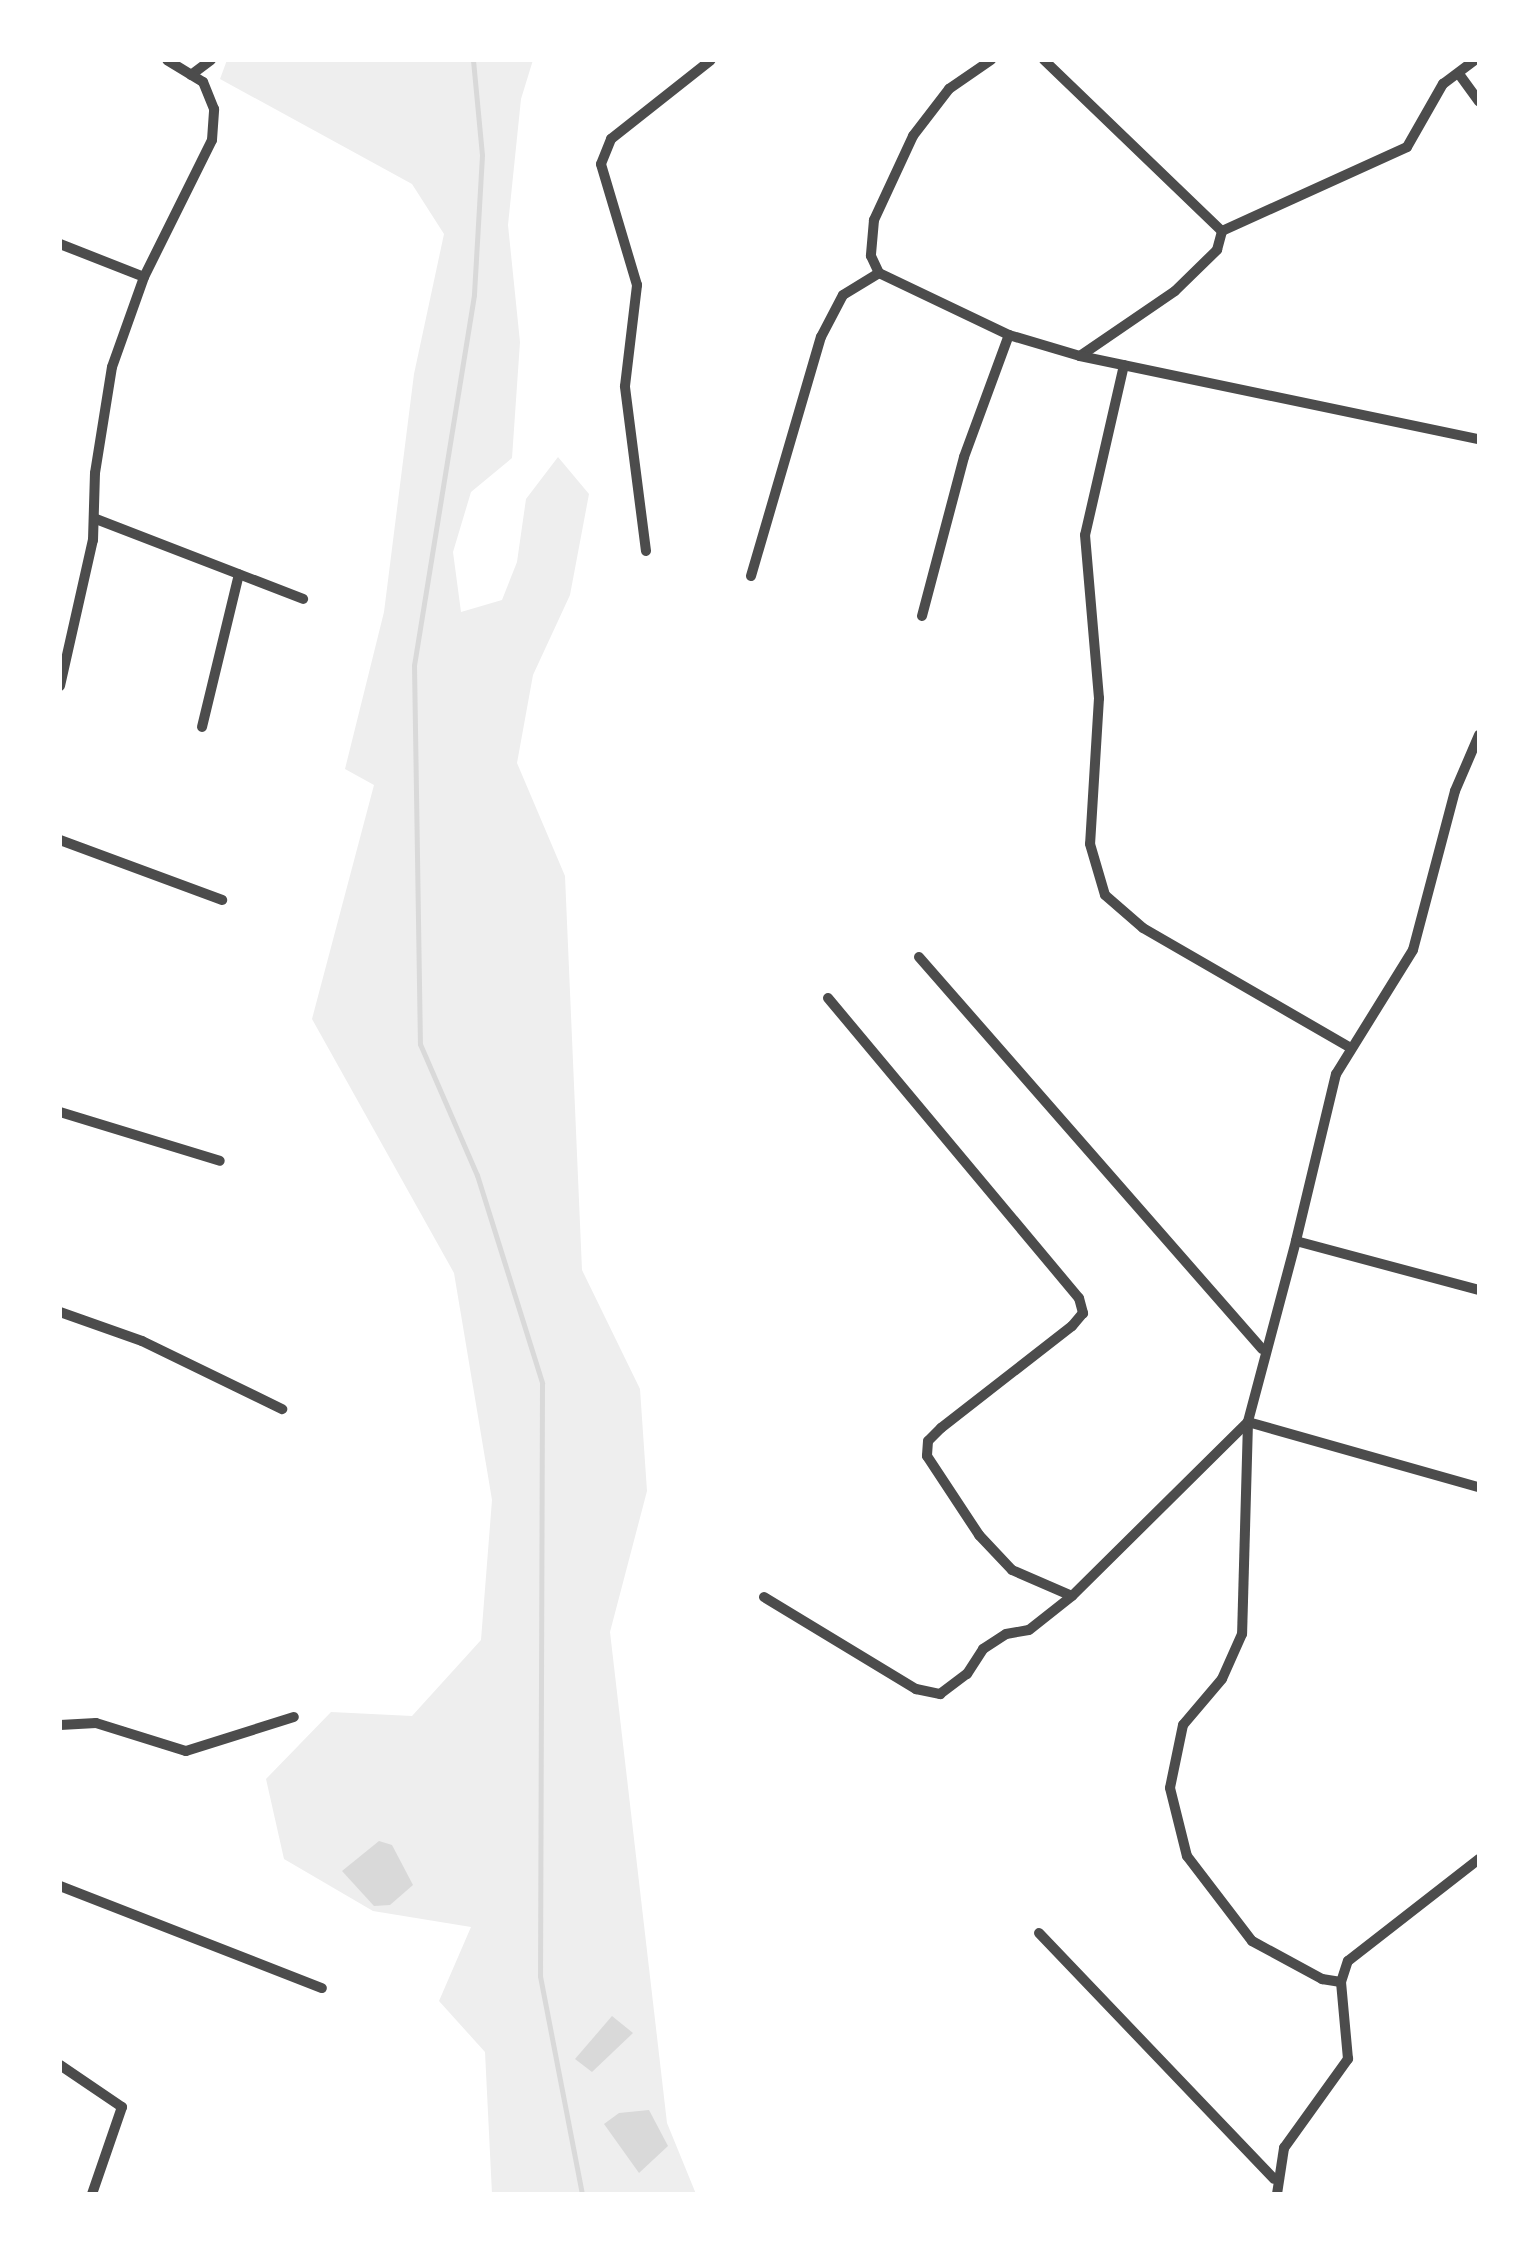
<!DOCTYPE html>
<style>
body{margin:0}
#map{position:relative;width:1539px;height:2254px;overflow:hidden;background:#fff;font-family:"PT Sans",sans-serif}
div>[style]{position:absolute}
.green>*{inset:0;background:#eee}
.water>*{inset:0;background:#d9d9d9}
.stream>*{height:5px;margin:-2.5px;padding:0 2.5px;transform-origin:2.5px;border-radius:2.5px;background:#d9d9d9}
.minor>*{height:10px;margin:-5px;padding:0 5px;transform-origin:5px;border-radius:5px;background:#4c4c4c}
span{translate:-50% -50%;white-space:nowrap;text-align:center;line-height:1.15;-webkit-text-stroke:8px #fff;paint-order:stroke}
.frame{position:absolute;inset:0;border:62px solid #fff;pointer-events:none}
</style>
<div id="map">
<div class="green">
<i style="clip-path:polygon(227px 60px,533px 60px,521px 99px,508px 225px,520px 342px,512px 458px,471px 492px,453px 552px,461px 612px,502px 600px,517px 562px,526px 499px,558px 457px,589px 494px,570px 595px,533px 675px,517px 763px,565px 876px,582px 1270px,640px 1389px,647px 1491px,610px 1632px,667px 2123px,696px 2194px,492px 2194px,485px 2052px,439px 2001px,471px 1927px,373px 1911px,284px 1859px,266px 1779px,331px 1712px,412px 1716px,481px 1640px,492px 1500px,454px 1273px,312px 1019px,374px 785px,345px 769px,384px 612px,414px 374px,444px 234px,412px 184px,220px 79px)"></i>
</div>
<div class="water">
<i style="clip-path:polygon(379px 1841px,392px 1845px,413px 1885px,390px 1905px,374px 1906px,342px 1871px)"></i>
<i style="clip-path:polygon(612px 2016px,633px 2033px,592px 2072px,575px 2059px)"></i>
<i style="clip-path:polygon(649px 2110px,668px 2146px,639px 2173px,604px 2124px,619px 2113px)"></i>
</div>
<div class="stream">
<i style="left:473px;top:60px;width:95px;rotate:84.6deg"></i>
<i style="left:482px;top:155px;width:140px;rotate:93.3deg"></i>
<i style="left:474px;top:295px;width:375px;rotate:99.2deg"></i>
<i style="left:414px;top:665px;width:379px;rotate:89.1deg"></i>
<i style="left:420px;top:1044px;width:143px;rotate:66.5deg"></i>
<i style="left:477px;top:1175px;width:218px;rotate:72.6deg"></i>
<i style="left:542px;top:1383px;width:593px;rotate:90.19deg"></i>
<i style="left:540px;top:1976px;width:222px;rotate:79.1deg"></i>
</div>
<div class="minor">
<i style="left:991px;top:60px;width:51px;rotate:145.4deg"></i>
<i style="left:949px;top:89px;width:59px;rotate:127.5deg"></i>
<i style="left:913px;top:136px;width:93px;rotate:114.9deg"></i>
<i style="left:874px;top:220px;width:36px;rotate:95deg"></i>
<i style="left:871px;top:256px;width:19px;rotate:65deg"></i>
<i style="left:879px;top:273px;width:144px;rotate:25.5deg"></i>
<i style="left:1009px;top:335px;width:74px;rotate:16.5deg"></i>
<i style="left:1080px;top:356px;width:115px;rotate:-34.4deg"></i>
<i style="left:1175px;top:291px;width:59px;rotate:-44.3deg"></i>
<i style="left:1217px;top:250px;width:20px;rotate:-75deg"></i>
<i style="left:1044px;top:60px;width:247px;rotate:43.9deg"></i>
<i style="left:1459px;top:74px;width:34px;rotate:54deg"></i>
<i style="left:191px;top:75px;width:25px;rotate:-37deg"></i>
<i style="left:1222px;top:231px;width:203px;rotate:-24.4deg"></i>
<i style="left:1407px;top:147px;width:73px;rotate:-60.3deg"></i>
<i style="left:1443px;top:84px;width:40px;rotate:-37deg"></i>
<i style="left:60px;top:244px;width:90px;rotate:21.4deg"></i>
<i style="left:1080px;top:356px;width:408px;rotate:11.8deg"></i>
<i style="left:1124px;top:365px;width:174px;rotate:102.9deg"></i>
<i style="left:1085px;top:535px;width:164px;rotate:85.1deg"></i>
<i style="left:1099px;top:698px;width:146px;rotate:93.5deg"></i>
<i style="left:1090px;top:844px;width:53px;rotate:73.6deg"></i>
<i style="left:1105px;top:895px;width:50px;rotate:41deg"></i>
<i style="left:1143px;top:928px;width:240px;rotate:30deg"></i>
<i style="left:96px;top:519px;width:222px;rotate:21.1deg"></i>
<i style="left:646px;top:551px;width:166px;rotate:-97.3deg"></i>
<i style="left:625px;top:386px;width:102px;rotate:-83.2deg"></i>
<i style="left:637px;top:285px;width:126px;rotate:-106.6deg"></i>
<i style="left:601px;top:164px;width:27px;rotate:-68deg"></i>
<i style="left:611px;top:139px;width:127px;rotate:-38.3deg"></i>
<i style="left:751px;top:576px;width:249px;rotate:-73.7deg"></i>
<i style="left:821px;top:337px;width:47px;rotate:-62.4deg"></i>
<i style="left:843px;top:295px;width:42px;rotate:-31.4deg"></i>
<i style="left:922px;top:616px;width:164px;rotate:-75.2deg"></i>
<i style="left:964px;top:457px;width:130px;rotate:-69.8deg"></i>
<i style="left:60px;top:686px;width:150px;rotate:-77.3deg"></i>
<i style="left:93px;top:540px;width:67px;rotate:-88.3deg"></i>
<i style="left:95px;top:473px;width:107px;rotate:-80.9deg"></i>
<i style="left:112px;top:367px;width:96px;rotate:-70.4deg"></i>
<i style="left:144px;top:277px;width:153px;rotate:-63.6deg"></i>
<i style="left:212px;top:140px;width:31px;rotate:-86deg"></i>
<i style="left:214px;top:109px;width:29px;rotate:-112deg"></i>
<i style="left:203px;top:82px;width:42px;rotate:-148.6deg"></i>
<i style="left:202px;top:727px;width:157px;rotate:-76.4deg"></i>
<i style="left:1479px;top:735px;width:61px;rotate:113.2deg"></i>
<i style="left:1455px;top:791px;width:164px;rotate:104.8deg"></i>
<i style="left:1413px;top:950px;width:146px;rotate:121.8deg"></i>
<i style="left:1336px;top:1074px;width:172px;rotate:103.5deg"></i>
<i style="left:1296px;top:1241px;width:189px;rotate:15deg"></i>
<i style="left:60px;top:840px;width:173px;rotate:20.3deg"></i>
<i style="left:919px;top:957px;width:521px;rotate:48.81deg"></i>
<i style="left:828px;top:998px;width:391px;rotate:50.1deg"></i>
<i style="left:1079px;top:1298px;width:16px;rotate:75deg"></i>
<i style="left:1083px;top:1313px;width:17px;rotate:130deg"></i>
<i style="left:1072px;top:1326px;width:166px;rotate:142.1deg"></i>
<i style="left:941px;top:1428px;width:18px;rotate:135deg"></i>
<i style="left:928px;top:1441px;width:15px;rotate:94deg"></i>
<i style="left:927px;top:1456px;width:95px;rotate:56.6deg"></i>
<i style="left:979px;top:1535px;width:48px;rotate:46.7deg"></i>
<i style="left:1012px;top:1570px;width:65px;rotate:23.4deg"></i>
<i style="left:60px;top:1112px;width:167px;rotate:17deg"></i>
<i style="left:1296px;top:1241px;width:187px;rotate:104.9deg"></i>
<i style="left:1248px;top:1422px;width:212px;rotate:91.6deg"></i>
<i style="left:1242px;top:1634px;width:49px;rotate:114deg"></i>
<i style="left:1222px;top:1679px;width:60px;rotate:130.3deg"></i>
<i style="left:1183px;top:1725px;width:64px;rotate:101.7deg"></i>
<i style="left:1170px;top:1788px;width:70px;rotate:76deg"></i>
<i style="left:1187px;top:1856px;width:107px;rotate:52.6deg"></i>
<i style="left:1252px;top:1941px;width:80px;rotate:28.5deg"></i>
<i style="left:1322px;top:1979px;width:19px;rotate:9deg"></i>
<i style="left:60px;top:1312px;width:87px;rotate:19.5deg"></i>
<i style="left:142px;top:1341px;width:156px;rotate:25.9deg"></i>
<i style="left:764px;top:1597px;width:178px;rotate:31.2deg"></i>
<i style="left:916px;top:1689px;width:25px;rotate:12deg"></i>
<i style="left:940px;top:1694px;width:34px;rotate:-37deg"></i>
<i style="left:967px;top:1674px;width:30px;rotate:-57deg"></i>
<i style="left:983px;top:1649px;width:27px;rotate:-33deg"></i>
<i style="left:1006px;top:1634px;width:23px;rotate:-10deg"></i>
<i style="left:1029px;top:1630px;width:55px;rotate:-38.3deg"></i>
<i style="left:1072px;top:1596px;width:247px;rotate:-44.7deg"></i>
<i style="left:1248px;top:1422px;width:238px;rotate:15.8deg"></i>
<i style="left:60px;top:1725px;width:36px;rotate:-3deg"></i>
<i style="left:96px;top:1723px;width:94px;rotate:17.3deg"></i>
<i style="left:186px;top:1751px;width:113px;rotate:-17.5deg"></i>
<i style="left:60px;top:1886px;width:281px;rotate:21.3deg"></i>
<i style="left:1039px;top:1933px;width:340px;rotate:46.3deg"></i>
<i style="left:60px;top:2065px;width:75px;rotate:34.1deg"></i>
<i style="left:122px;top:2107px;width:92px;rotate:109deg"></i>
<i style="left:1277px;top:2194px;width:47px;rotate:-81.3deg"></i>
<i style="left:1284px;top:2148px;width:110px;rotate:-54.3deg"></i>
<i style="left:1348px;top:2059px;width:77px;rotate:-95.2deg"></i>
<i style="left:1341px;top:1982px;width:22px;rotate:-72deg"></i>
<i style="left:1348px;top:1961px;width:166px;rotate:-37.9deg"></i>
</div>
<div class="frame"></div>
</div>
